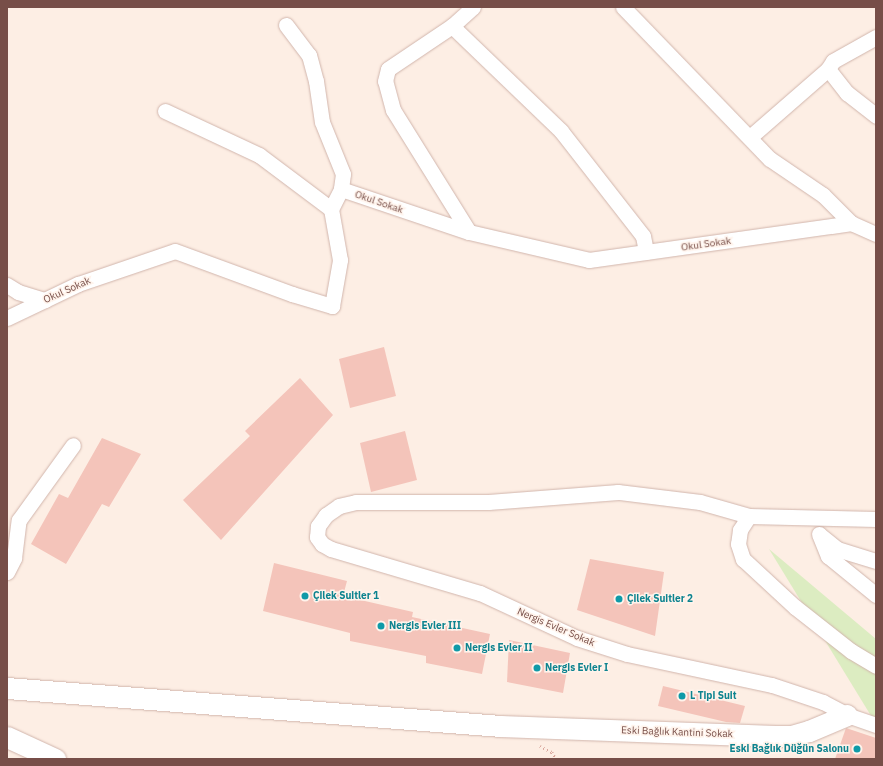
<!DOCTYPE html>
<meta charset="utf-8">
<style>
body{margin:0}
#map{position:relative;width:883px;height:766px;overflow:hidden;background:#fdeee4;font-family:"IBM Plex Sans",sans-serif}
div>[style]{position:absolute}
.green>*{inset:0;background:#dcecc1}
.building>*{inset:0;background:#f4c4ba}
.path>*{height:2.5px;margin-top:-1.25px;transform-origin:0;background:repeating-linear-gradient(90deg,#d9a79d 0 1px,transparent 0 4px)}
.roads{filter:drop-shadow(0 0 1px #d1b5ac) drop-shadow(0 0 1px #d1b5ac)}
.street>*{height:15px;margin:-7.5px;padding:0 7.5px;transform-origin:7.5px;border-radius:7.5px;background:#fff}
.secondary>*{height:21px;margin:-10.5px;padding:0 10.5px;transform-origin:10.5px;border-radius:10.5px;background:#fff}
.dots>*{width:11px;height:11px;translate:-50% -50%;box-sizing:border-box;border:2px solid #fff3eb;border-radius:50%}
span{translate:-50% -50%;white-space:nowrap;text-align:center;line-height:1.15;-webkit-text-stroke:3px #fff3eb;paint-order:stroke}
.street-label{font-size:10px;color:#774e48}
.culture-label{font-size:10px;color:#0d838f;font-weight:700}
.left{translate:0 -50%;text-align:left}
.right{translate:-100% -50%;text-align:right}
.frame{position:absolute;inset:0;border:8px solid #774e48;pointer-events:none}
</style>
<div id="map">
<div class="green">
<i style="clip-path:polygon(769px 549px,876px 639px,876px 724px)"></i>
</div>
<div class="building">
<i style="clip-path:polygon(384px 347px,396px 396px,350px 408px,339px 359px)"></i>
<i style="clip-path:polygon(300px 378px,333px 415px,221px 540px,183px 500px,250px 436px,245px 431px)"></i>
<i style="clip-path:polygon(405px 431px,417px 480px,371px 492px,360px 443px)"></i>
<i style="clip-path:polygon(102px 438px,141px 454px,109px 507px,102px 504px,66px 564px,31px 544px,59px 494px,68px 498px)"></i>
<i style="clip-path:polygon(590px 559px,664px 572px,655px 636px,577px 610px)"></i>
<i style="clip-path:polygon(274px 563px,347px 581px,343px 596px,413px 612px,412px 617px,490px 634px,482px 674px,426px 663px,426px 656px,350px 641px,350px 633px,263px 611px)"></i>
<i style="clip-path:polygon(509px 640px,570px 653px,563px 693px,507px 682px)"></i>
<i style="clip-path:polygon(663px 686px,745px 706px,740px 723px,726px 722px,658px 706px)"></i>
<i style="clip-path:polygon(846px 728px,876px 738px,876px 759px,835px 759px)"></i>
</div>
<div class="path">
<i style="left:540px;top:746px;width:13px;rotate:27deg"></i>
<i style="left:552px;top:752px;width:8px;rotate:60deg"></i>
</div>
<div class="roads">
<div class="street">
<i style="left:623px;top:7px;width:211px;rotate:46deg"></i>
<i style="left:770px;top:159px;width:64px;rotate:34.2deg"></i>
<i style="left:823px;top:195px;width:40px;rotate:45deg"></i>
<i style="left:286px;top:25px;width:38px;rotate:53deg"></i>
<i style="left:309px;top:55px;width:27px;rotate:75deg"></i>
<i style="left:316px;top:81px;width:41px;rotate:81.7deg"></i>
<i style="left:322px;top:122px;width:56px;rotate:68deg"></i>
<i style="left:343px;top:174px;width:15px;rotate:98deg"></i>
<i style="left:452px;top:26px;width:151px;rotate:43.9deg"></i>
<i style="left:561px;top:131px;width:133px;rotate:52deg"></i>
<i style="left:643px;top:236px;width:16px;rotate:79deg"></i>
<i style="left:828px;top:69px;width:31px;rotate:52deg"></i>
<i style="left:847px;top:93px;width:37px;rotate:38deg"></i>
<i style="left:165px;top:111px;width:104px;rotate:25.1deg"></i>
<i style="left:259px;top:155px;width:90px;rotate:36.9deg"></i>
<i style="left:750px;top:137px;width:103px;rotate:-41.1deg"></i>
<i style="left:828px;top:69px;width:9px;rotate:-58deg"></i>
<i style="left:833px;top:61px;width:49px;rotate:-29.2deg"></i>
<i style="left:469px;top:232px;width:144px;rotate:-121.9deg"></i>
<i style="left:393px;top:110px;width:30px;rotate:-105deg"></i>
<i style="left:385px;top:81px;width:12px;rotate:-76deg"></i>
<i style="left:388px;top:69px;width:77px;rotate:-33.9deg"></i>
<i style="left:452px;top:26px;width:28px;rotate:-42deg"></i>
<i style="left:7px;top:285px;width:13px;rotate:32deg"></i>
<i style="left:18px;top:292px;width:28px;rotate:17deg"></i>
<i style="left:7px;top:318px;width:79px;rotate:-25.6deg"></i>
<i style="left:78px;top:284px;width:102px;rotate:-18.8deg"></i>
<i style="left:175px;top:251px;width:125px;rotate:20.2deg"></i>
<i style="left:292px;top:294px;width:42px;rotate:16.7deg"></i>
<i style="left:332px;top:306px;width:47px;rotate:-80.1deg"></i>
<i style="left:340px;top:260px;width:52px;rotate:-100deg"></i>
<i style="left:331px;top:209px;width:22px;rotate:-63deg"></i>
<i style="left:341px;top:189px;width:135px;rotate:18.6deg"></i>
<i style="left:469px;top:232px;width:123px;rotate:13.1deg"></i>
<i style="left:589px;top:260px;width:265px;rotate:-8deg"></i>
<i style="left:851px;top:223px;width:27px;rotate:24deg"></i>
<i style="left:749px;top:516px;width:17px;rotate:123deg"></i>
<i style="left:740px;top:530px;width:14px;rotate:98deg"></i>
<i style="left:738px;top:544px;width:16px;rotate:72deg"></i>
<i style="left:743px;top:559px;width:71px;rotate:42.7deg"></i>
<i style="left:795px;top:607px;width:71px;rotate:38.2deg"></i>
<i style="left:851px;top:651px;width:29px;rotate:31deg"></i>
<i style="left:876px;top:519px;width:127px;rotate:-178.6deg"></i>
<i style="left:749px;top:516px;width:51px;rotate:-164.1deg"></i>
<i style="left:700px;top:502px;width:83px;rotate:-173deg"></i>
<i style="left:618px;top:492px;width:130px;rotate:175.6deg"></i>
<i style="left:488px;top:502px;width:132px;rotate:180deg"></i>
<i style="left:356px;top:502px;width:17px;rotate:167deg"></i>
<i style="left:339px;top:506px;width:16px;rotate:145deg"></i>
<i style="left:326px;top:515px;width:14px;rotate:126deg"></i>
<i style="left:318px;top:526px;width:11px;rotate:95deg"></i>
<i style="left:317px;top:537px;width:9px;rotate:54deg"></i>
<i style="left:322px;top:544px;width:10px;rotate:29deg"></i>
<i style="left:331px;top:549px;width:155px;rotate:16.5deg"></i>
<i style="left:480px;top:593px;width:107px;rotate:24.9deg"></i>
<i style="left:577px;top:638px;width:52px;rotate:17.7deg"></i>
<i style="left:627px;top:654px;width:148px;rotate:12.1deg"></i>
<i style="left:772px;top:685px;width:54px;rotate:18.4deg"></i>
<i style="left:823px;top:702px;width:27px;rotate:28deg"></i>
<i style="left:847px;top:715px;width:31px;rotate:19deg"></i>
<i style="left:819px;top:534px;width:24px;rotate:68deg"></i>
<i style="left:828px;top:556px;width:62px;rotate:39.1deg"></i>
<i style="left:820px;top:535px;width:22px;rotate:39deg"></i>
<i style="left:837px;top:549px;width:41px;rotate:17.1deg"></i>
<i style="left:7px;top:572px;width:16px;rotate:-63deg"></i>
<i style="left:14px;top:558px;width:38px;rotate:-83deg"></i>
<i style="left:19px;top:520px;width:92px;rotate:-54.2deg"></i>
</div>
<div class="secondary">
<i style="left:7px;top:688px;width:494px;rotate:4.4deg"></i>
<i style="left:500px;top:726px;width:275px;rotate:2.1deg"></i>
<i style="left:775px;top:736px;width:16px"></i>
<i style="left:791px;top:736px;width:19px;rotate:-16deg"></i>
<i style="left:809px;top:731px;width:41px;rotate:-22.8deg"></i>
<i style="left:7px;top:737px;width:53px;rotate:24.6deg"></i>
</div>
</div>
<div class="dots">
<i style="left:305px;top:596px;background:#0f9aa8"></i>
<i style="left:619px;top:599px;background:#0f9aa8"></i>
<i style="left:381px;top:626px;background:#0f9aa8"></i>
<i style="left:457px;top:648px;background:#0f9aa8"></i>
<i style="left:537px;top:668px;background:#0f9aa8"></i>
<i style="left:682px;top:696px;background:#0f9aa8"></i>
<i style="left:857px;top:749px;background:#0f9aa8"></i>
</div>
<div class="street-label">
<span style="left:379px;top:202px;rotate:19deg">Okul Sokak</span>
<span style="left:706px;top:244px;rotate:-8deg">Okul Sokak</span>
<span style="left:67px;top:290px;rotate:-24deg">Okul Sokak</span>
<span style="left:556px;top:627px;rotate:23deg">Nergis Evler Sokak</span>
<span style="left:677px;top:732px;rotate:2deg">Eski Bağlık Kantini Sokak</span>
</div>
<div class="culture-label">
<span class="left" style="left:313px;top:596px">Çilek Suitler 1</span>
<span class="left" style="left:627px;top:599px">Çilek Suitler 2</span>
<span class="left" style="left:389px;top:626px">Nergis Evler III</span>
<span class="left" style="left:465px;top:648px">Nergis Evler II</span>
<span class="left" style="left:545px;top:668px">Nergis Evler I</span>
<span class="left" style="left:690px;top:696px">L Tipi Suit</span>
<span class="right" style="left:849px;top:749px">Eski Bağlık Düğün Salonu</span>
</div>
<div class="frame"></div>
</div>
